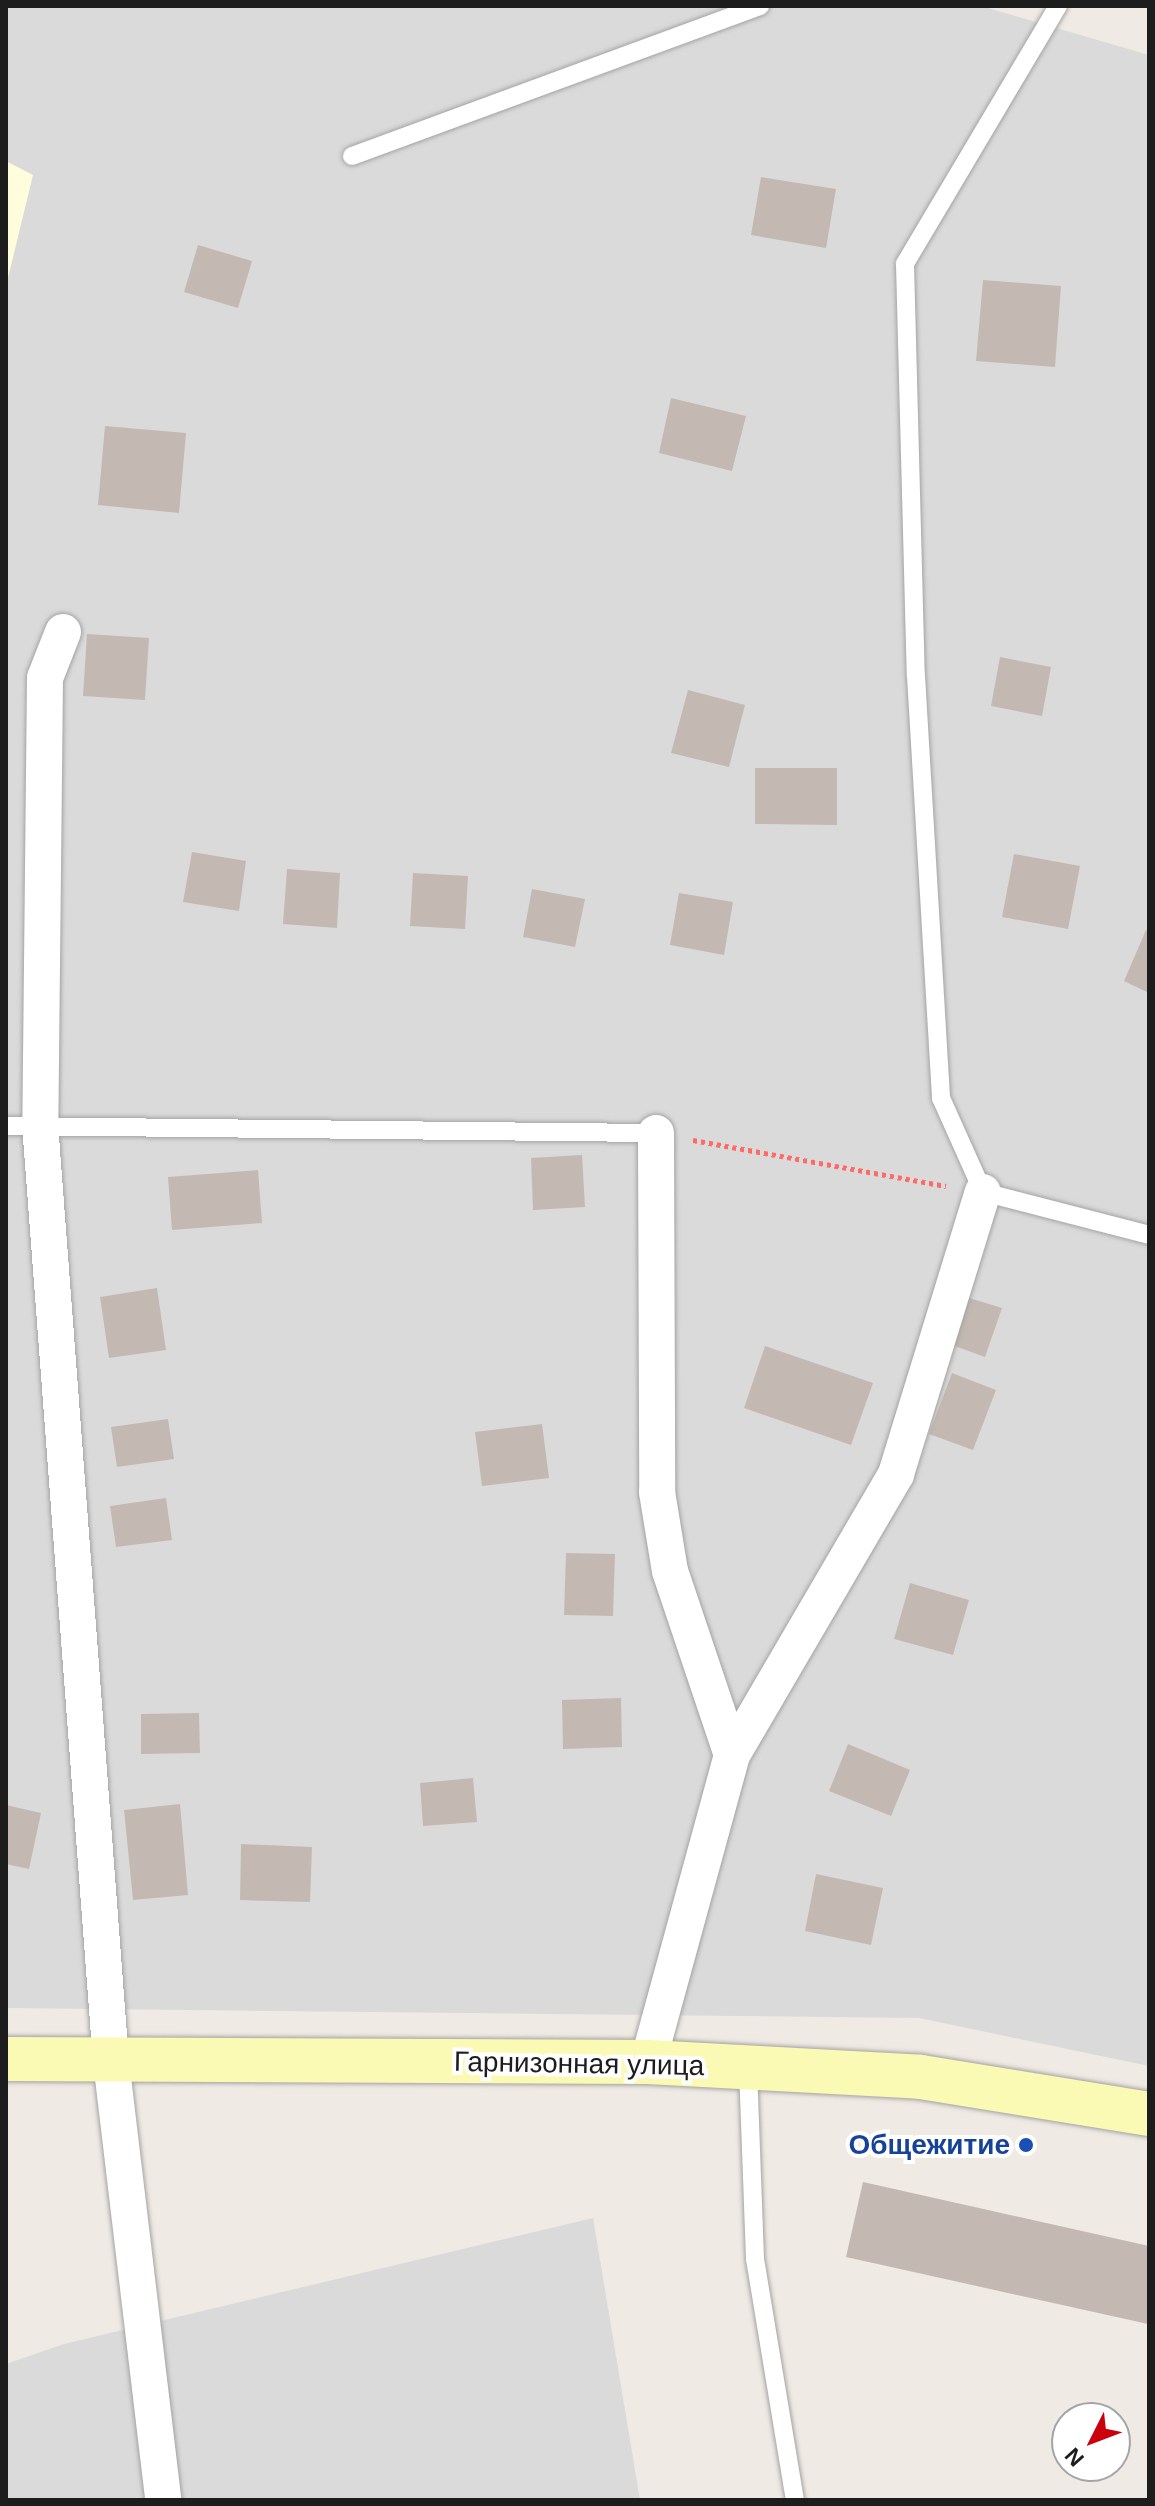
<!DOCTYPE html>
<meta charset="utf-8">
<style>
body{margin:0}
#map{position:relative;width:1155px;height:2506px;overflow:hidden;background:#efeae3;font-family:Helvetica,sans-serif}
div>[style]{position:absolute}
.residential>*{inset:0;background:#dbdada}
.education>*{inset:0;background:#fffddb}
.building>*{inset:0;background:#c3b9b2}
.path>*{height:5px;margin-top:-2.5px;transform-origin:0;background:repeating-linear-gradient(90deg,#fe6a65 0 4px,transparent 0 8px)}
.roads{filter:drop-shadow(0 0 2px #a4a4a4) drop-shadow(0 0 2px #a4a4a4)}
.lane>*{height:18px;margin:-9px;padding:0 9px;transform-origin:9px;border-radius:9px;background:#fff}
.street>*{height:36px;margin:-18px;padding:0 18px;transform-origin:18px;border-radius:18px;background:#fff}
.secondary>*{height:44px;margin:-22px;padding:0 22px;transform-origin:22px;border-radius:22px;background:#fbfab4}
.dots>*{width:22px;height:22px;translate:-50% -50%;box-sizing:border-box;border:4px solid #fff;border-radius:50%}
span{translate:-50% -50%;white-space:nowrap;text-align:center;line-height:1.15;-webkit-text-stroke:8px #fff;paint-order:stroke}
.street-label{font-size:28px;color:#1d1d1d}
.transit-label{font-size:28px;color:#164399;font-weight:700}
.right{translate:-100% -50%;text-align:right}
.frame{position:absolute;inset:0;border:8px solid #1d1d1d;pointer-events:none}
.north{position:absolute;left:1051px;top:2402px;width:80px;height:80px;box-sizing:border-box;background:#fff;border:2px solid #a5a5a5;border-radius:50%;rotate:228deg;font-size:22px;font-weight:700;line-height:32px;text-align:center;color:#1d1d1d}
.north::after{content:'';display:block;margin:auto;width:28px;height:36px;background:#ca000d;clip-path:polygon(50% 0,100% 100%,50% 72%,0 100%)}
</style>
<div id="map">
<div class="residential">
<i style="clip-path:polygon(6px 6px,981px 6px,1149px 55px,1149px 2066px,919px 2018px,6px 2008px)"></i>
<i style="clip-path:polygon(593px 2218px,640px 2500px,6px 2500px,6px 2364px,64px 2344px)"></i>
</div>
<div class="education">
<i style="clip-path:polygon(6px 161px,33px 175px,6px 286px)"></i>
</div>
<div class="building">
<i style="clip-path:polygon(761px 177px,836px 189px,826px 248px,751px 235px)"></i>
<i style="clip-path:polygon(198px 245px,252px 261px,238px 308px,184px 292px)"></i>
<i style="clip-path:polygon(983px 280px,1061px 286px,1055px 367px,976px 361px)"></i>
<i style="clip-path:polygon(671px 398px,746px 416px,732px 471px,659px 453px)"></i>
<i style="clip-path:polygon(105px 426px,186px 433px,179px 513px,98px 505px)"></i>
<i style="clip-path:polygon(87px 634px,149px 638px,145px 700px,83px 696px)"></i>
<i style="clip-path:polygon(1000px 657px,1051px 667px,1042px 716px,991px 706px)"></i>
<i style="clip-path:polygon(688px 690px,745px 705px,729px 767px,671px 753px)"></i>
<i style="clip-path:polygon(755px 768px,837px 768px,837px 825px,755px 824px)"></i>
<i style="clip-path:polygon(192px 852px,246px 861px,239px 911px,183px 902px)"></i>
<i style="clip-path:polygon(1014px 854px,1080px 866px,1068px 929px,1002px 917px)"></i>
<i style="clip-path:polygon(287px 869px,340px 873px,337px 928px,283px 924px)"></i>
<i style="clip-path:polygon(413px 873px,468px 876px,465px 929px,410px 926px)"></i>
<i style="clip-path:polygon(532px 889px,585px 899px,575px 947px,523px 937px)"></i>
<i style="clip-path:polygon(679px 893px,733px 902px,724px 955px,670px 945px)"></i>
<i style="clip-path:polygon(1146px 930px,1149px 931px,1149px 993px,1124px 981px)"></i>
<i style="clip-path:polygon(582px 1155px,585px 1207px,533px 1210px,531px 1158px)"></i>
<i style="clip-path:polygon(258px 1170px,262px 1223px,172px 1230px,168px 1177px)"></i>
<i style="clip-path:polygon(157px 1288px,166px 1350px,109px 1358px,100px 1297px)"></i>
<i style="clip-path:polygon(966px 1297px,1002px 1308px,985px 1357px,949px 1344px)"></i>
<i style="clip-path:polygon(765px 1346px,873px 1383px,851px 1445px,744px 1408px)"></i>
<i style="clip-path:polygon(952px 1373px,996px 1390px,973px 1450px,929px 1434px)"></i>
<i style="clip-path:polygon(168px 1419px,174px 1459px,117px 1467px,111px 1427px)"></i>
<i style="clip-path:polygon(542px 1424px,549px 1478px,482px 1486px,475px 1432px)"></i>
<i style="clip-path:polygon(166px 1498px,172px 1540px,116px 1547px,110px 1506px)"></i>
<i style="clip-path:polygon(566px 1553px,615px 1554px,613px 1616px,564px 1615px)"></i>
<i style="clip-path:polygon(910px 1583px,969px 1600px,953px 1655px,894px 1639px)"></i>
<i style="clip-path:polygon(621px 1698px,622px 1747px,563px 1749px,562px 1700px)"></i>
<i style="clip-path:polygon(199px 1713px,200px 1753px,141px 1754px,141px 1714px)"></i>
<i style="clip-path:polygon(848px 1744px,910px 1770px,891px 1816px,829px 1791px)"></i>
<i style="clip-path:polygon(473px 1778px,477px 1822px,423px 1826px,420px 1783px)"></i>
<i style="clip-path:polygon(180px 1804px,188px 1895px,133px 1900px,124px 1810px)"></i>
<i style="clip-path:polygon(6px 1805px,41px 1813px,29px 1869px,6px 1864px)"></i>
<i style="clip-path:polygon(241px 1844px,312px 1847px,310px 1902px,240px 1900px)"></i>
<i style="clip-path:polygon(816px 1874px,883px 1888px,871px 1945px,805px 1931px)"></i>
<i style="clip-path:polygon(863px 2182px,1149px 2246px,1148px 2324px,846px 2257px)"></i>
</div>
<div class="path">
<i style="left:693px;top:1140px;width:257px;rotate:10.3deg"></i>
</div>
<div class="roads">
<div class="lane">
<i style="left:1058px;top:6px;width:300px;rotate:120.7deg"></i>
<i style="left:905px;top:264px;width:412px;rotate:88.5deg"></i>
<i style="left:916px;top:676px;width:423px;rotate:86.6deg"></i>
<i style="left:941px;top:1098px;width:103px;rotate:65.9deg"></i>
<i style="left:983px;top:1192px;width:171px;rotate:14.5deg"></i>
<i style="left:352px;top:156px;width:435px;rotate:-20.2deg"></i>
<i style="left:6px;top:1126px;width:650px;rotate:0.62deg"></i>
<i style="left:748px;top:2068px;width:191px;rotate:87.9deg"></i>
<i style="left:755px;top:2259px;width:244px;rotate:80.6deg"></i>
</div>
<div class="street">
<i style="left:63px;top:632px;width:49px;rotate:111.4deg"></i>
<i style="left:45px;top:678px;width:446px;rotate:90.6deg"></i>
<i style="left:40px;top:1124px;width:940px;rotate:85.67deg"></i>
<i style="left:111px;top:2061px;width:442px;rotate:83.2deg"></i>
<i style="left:656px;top:1133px;width:359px;rotate:89.8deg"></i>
<i style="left:657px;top:1492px;width:80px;rotate:80.7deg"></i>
<i style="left:670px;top:1571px;width:194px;rotate:71.4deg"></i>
<i style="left:648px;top:2062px;width:318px;rotate:-74.7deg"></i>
<i style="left:732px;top:1755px;width:325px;rotate:-59.7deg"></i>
<i style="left:896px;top:1474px;width:295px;rotate:-72.9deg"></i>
</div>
<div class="secondary">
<i style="left:6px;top:2059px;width:642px;rotate:0.27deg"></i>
<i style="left:648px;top:2062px;width:273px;rotate:3.1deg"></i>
<i style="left:921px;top:2077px;width:231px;rotate:9.2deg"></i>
</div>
</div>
<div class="dots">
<i style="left:1026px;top:2145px;background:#1a4fb4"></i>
</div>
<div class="street-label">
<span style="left:579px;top:2064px;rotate:1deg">Гарнизонная улица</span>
</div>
<div class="transit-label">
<span class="right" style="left:1010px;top:2145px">Общежитие</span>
</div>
<div class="frame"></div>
<div class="north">N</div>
</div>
